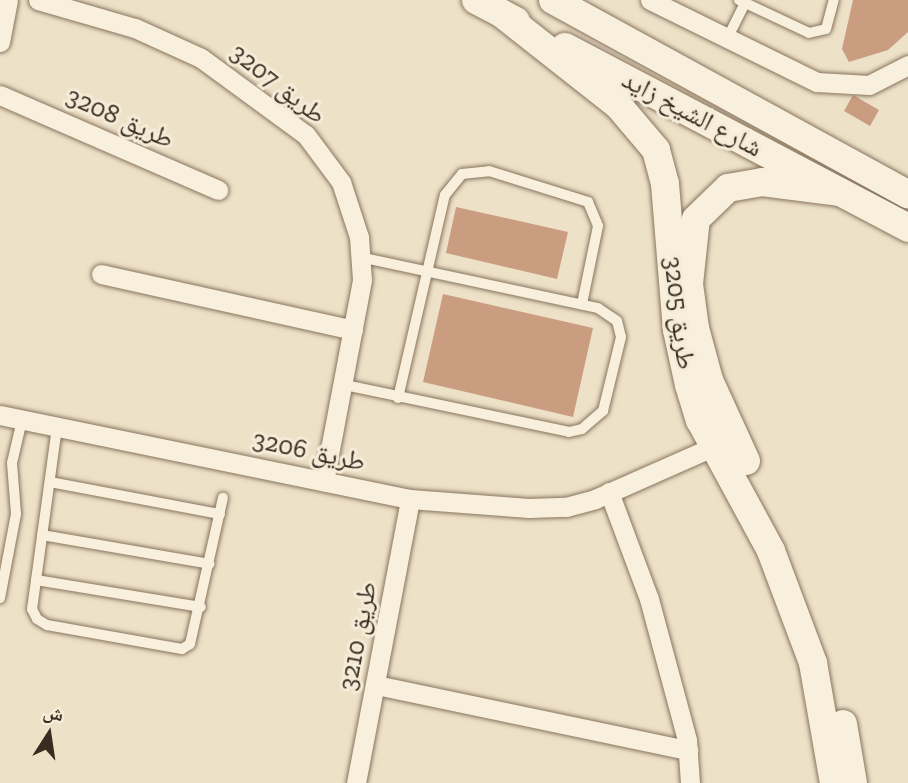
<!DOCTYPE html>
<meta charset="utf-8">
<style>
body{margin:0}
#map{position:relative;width:908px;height:783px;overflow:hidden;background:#ede1c8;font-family:"Zilla Slab","Noto Naskh Arabic",serif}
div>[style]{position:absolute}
.building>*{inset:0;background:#ca9d80}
.roads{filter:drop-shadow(0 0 2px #89745e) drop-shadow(0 0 2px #89745e)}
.lane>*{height:10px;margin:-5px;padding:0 5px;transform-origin:5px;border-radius:5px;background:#f8efdc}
.street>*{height:19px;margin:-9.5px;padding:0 9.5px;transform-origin:9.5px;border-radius:9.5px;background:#f8efdc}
.secondary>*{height:28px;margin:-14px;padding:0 14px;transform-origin:14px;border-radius:14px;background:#f8efdc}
span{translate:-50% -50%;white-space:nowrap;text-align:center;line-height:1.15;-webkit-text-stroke:6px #f5ecd8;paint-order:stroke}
.street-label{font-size:26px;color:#3a2c21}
.north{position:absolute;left:14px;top:699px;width:70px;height:70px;-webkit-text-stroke:5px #f5ecd8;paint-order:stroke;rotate:12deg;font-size:19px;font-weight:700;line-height:28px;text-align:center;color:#3a2c21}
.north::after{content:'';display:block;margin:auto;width:24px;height:32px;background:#3a2c21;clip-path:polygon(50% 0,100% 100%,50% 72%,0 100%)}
</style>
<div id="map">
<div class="building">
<i style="clip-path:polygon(853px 0,908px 0,908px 32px,888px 50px,849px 62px,842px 49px)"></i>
<i style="clip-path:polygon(853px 95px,879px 110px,870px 126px,844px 111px)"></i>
<i style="clip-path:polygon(456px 207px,568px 232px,557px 279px,446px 253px)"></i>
<i style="clip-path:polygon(443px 294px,593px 328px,573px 417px,423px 382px)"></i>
</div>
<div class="roads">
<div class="lane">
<i style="left:739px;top:0;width:77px;rotate:25.2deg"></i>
<i style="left:809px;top:33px;width:17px;rotate:-13deg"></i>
<i style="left:826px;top:29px;width:30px;rotate:-75deg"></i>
<i style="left:727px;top:39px;width:40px;rotate:-63.4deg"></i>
<i style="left:345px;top:385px;width:229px;rotate:11.8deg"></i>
<i style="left:569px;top:432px;width:13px;rotate:-13deg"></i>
<i style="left:582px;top:429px;width:28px;rotate:-41deg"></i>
<i style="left:603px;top:411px;width:76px;rotate:-76.3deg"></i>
<i style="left:621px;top:337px;width:16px;rotate:-104deg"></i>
<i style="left:617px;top:321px;width:23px;rotate:-146deg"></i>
<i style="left:598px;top:308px;width:243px;rotate:-167.9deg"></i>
<i style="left:398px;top:398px;width:208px;rotate:-77deg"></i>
<i style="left:445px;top:195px;width:27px;rotate:-51deg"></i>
<i style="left:462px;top:174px;width:27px;rotate:-6deg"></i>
<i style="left:489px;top:171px;width:104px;rotate:17.4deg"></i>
<i style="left:588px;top:202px;width:26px;rotate:67deg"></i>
<i style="left:598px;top:226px;width:80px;rotate:101.6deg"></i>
<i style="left:57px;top:427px;width:184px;rotate:97.8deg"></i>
<i style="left:32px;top:609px;width:11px;rotate:63deg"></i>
<i style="left:37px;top:619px;width:12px;rotate:31deg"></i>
<i style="left:47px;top:625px;width:137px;rotate:10.1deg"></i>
<i style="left:182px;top:649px;width:9px;rotate:-32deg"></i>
<i style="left:190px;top:644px;width:150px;rotate:-77.3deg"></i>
<i style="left:50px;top:482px;width:173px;rotate:10.7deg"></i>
<i style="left:42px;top:535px;width:170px;rotate:9.8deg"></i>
<i style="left:36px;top:580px;width:167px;rotate:9.3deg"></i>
<i style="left:0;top:598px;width:86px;rotate:-79.2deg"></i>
<i style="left:16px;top:514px;width:51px;rotate:-94.5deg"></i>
<i style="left:12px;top:463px;width:44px;rotate:-76.9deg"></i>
</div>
<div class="street">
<i style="left:38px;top:0;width:101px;rotate:16.1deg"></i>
<i style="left:135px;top:28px;width:72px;rotate:24.4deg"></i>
<i style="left:201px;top:58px;width:130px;rotate:36.3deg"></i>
<i style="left:306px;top:135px;width:59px;rotate:53.3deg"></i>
<i style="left:341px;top:182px;width:58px;rotate:71.9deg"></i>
<i style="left:359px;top:237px;width:43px;rotate:86deg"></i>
<i style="left:362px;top:280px;width:205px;rotate:100.7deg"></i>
<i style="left:650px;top:0;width:186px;rotate:26.2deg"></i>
<i style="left:817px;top:82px;width:52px;rotate:3.3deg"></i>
<i style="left:869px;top:85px;width:44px;rotate:-27.1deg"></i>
<i style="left:0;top:42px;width:43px;rotate:-79.2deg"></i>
<i style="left:0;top:95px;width:238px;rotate:23.5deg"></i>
<i style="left:101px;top:274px;width:258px;rotate:12.5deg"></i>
<i style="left:0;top:415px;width:419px;rotate:11.6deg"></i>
<i style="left:410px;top:499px;width:119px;rotate:4.3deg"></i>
<i style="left:529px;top:508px;width:37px;rotate:-2deg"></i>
<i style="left:566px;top:507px;width:30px;rotate:-15deg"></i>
<i style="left:595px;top:499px;width:143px;rotate:-23.9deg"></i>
<i style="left:609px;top:492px;width:114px;rotate:69.5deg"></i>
<i style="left:649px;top:599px;width:146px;rotate:74.9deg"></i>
<i style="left:687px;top:740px;width:43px;rotate:86deg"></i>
<i style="left:376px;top:685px;width:319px;rotate:11.8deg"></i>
<i style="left:356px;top:783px;width:289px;rotate:-79.2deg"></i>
</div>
<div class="secondary">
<i style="left:476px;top:0;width:45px;rotate:27.7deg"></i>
<i style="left:553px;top:0;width:405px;rotate:28.7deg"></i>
<i style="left:501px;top:13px;width:149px;rotate:38.2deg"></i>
<i style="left:618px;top:105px;width:59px;rotate:49.8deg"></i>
<i style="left:656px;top:150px;width:35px;rotate:75deg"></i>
<i style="left:665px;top:184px;width:146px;rotate:85.3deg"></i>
<i style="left:677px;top:330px;width:56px;rotate:77.7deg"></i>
<i style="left:689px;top:385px;width:37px;rotate:73deg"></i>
<i style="left:700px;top:420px;width:149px;rotate:61.5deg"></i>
<i style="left:771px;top:551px;width:120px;rotate:69.4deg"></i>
<i style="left:813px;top:663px;width:122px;rotate:80.1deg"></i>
<i style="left:565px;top:47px;width:388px;rotate:27.8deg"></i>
<i style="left:746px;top:461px;width:89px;rotate:-114.6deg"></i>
<i style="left:709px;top:380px;width:54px;rotate:-105.1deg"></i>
<i style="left:695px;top:328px;width:44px;rotate:-97.8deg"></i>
<i style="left:689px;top:284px;width:65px;rotate:-83.9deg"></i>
<i style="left:696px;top:219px;width:45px;rotate:-44.1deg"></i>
<i style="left:728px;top:188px;width:35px;rotate:-10deg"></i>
<i style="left:762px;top:182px;width:79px;rotate:7.3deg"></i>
<i style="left:843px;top:724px;width:60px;rotate:80.4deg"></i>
</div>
</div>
<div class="street-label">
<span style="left:278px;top:84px;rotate:38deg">طريق 3207</span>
<span style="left:692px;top:114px;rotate:28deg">شارع الشيخ زايد</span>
<span style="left:120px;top:118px;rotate:24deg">طريق 3208</span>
<span style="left:679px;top:313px;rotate:83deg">طريق 3205</span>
<span style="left:309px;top:451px;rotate:12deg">طريق 3206</span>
<span style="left:358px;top:636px;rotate:-79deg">طريق 3210</span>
</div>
<div class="north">ش</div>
</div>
